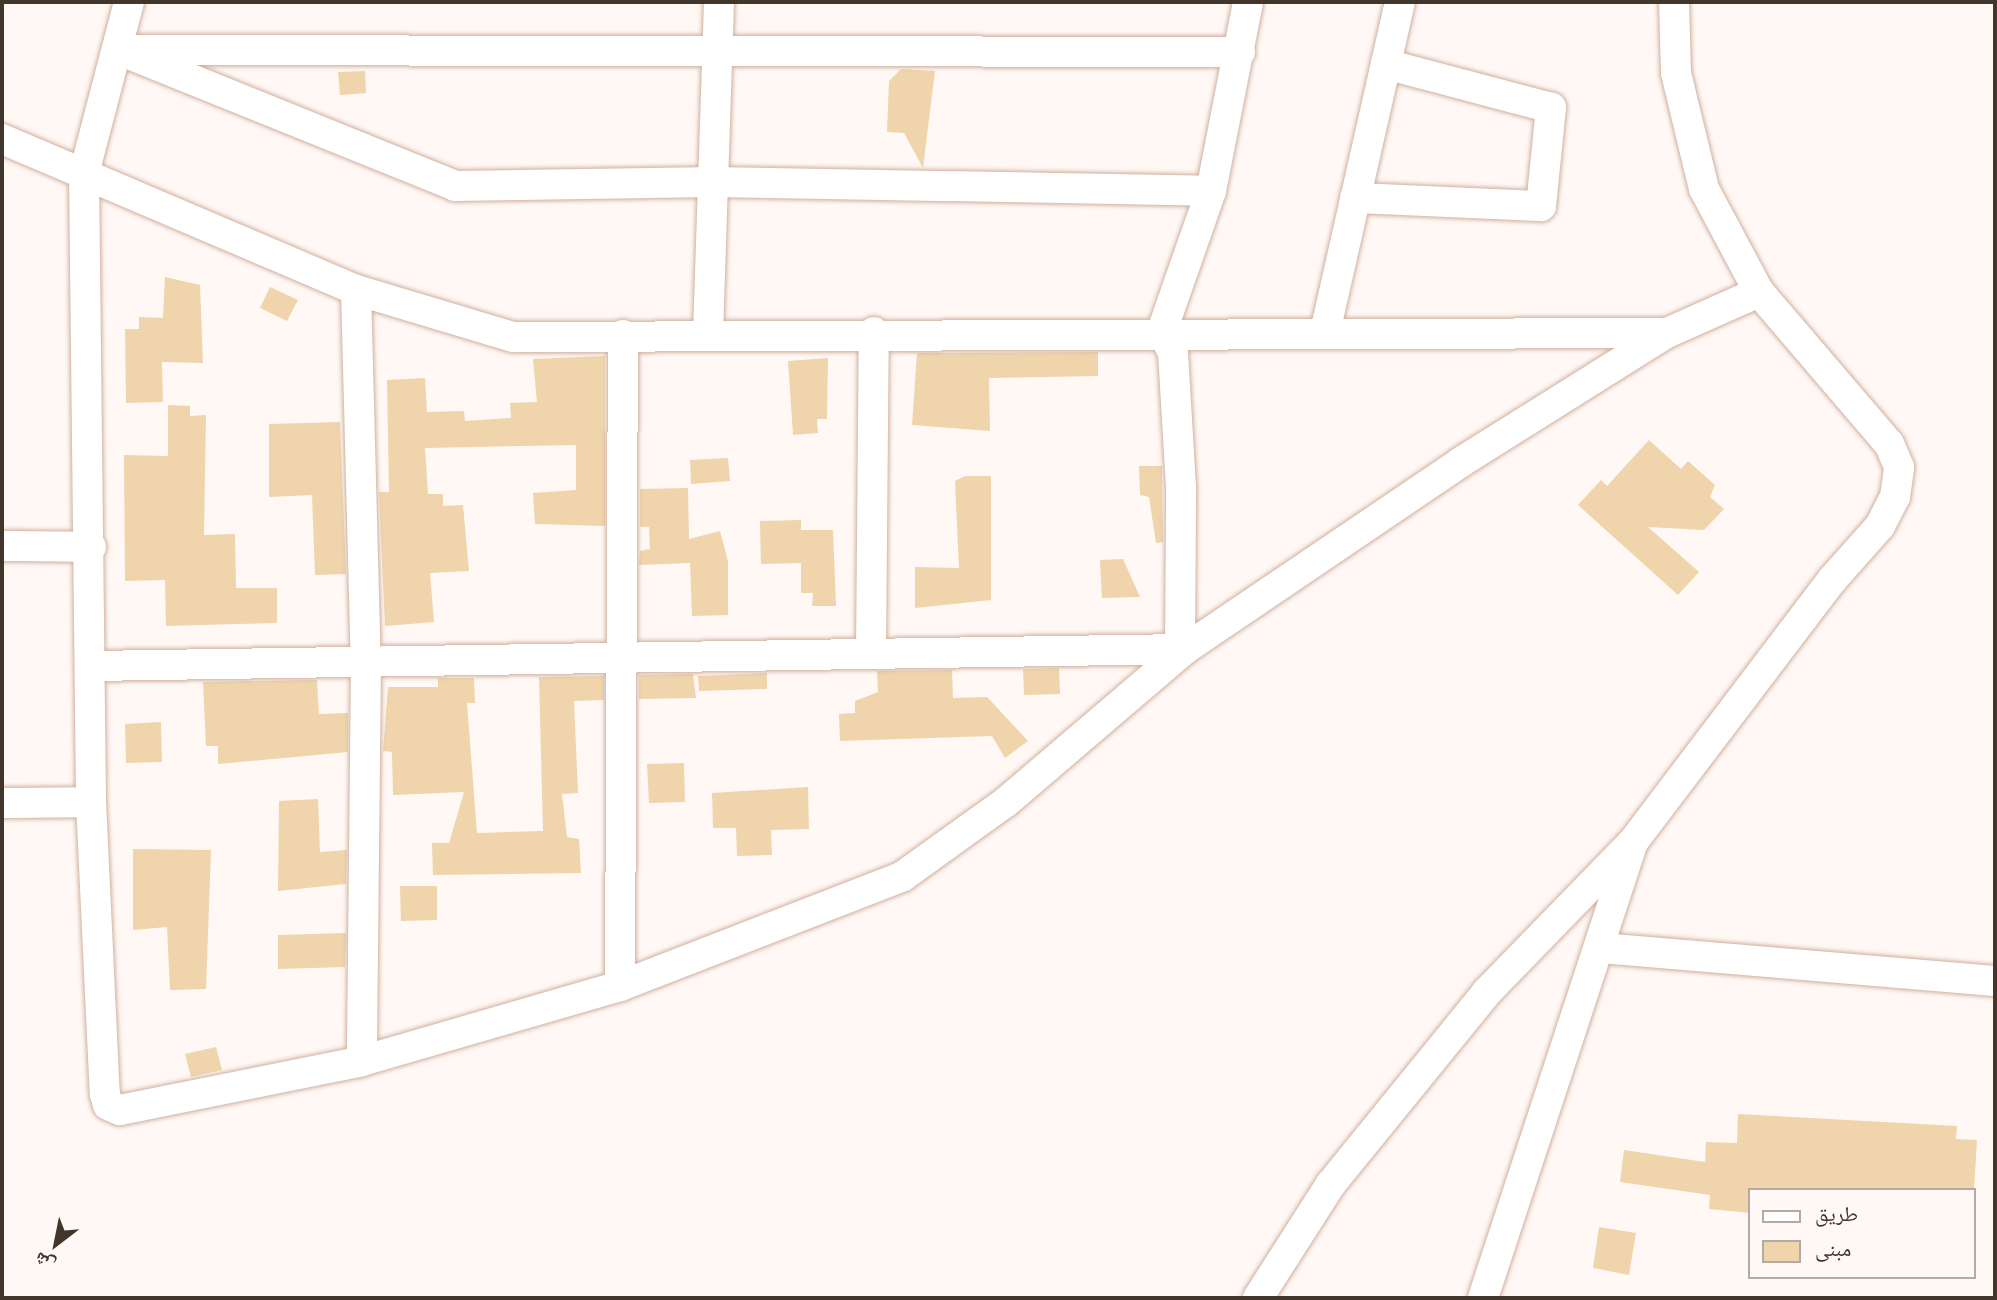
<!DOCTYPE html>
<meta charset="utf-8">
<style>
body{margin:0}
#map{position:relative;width:1997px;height:1300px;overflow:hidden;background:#fff8f4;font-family:Inter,"Noto Naskh Arabic",sans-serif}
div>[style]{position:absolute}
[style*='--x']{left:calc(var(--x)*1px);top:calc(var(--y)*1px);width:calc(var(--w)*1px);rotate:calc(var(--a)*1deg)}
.building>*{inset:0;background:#efd4ac}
.roads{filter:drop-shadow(0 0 2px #d0b09d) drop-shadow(0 0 2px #d0b09d)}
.minor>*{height:30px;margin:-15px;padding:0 15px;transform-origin:15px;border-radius:15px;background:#fff}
span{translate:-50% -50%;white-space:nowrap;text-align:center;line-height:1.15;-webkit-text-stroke:6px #fff8f4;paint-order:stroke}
.frame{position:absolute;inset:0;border:4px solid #41352c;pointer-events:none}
.legend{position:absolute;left:1748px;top:1188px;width:228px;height:91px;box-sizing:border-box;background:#fff8f4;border:2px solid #b3aaa4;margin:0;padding:9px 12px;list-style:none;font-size:21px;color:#41352c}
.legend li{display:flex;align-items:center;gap:14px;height:35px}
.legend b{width:35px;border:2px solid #b3aaa4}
.north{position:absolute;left:21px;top:1209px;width:70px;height:70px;-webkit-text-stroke:5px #fff8f4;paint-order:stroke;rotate:212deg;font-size:19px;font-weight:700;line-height:28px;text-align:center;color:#41352c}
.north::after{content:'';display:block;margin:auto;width:24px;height:32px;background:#41352c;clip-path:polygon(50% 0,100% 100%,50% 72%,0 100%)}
</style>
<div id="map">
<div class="building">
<i style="clip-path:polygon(901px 69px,935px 71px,923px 168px,904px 133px,887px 132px,889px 81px)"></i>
<i style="clip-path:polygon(365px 71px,366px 93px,340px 95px,338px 72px)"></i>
<i style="clip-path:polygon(165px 277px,200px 285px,203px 363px,162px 362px,163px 402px,126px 403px,125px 329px,139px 329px,139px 317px,163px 318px)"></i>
<i style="clip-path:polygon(270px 287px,298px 300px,287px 321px,260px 308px)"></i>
<i style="clip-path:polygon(1098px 352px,1098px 376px,989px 378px,990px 431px,912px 425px,917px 353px)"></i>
<i style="clip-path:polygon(605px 356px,605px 526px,535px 524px,533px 493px,576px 490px,576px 445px,425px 448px,428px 494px,443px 494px,443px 506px,463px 505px,469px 571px,430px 573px,434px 622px,385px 626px,379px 492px,389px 492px,387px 380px,425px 378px,427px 412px,464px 411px,465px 421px,511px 418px,510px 403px,537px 402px,533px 359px)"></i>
<i style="clip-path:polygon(828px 358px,827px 419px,817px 419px,818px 433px,793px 435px,788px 361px)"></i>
<i style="clip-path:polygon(168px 405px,190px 406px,190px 416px,206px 415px,204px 535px,235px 534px,236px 588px,277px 588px,277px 623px,166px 626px,165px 580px,125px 581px,124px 455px,168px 456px)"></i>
<i style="clip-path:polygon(340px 422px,346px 574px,315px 575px,312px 495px,269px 497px,269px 424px)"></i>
<i style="clip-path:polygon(1649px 440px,1681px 469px,1688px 461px,1715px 485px,1710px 497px,1724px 509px,1704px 530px,1648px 527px,1699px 572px,1678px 595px,1578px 505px,1601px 480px,1607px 486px)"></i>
<i style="clip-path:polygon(728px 458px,730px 481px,691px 484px,690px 460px)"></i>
<i style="clip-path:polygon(1139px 466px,1162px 466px,1163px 542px,1156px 543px,1149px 497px,1140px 495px)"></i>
<i style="clip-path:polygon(965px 476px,991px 476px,991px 600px,915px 608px,915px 567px,959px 568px,955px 481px)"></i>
<i style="clip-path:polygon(688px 488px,689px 539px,720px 531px,728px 561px,728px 615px,692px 616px,690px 563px,639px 565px,640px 551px,650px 549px,649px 527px,640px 527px,640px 489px)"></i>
<i style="clip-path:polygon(801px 520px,801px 530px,833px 530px,836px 606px,812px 606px,813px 593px,801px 593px,801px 563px,761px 564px,760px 521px)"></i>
<i style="clip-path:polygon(1123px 559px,1140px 597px,1102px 598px,1100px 560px)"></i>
<i style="clip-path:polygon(1059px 668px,1060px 694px,1024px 695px,1023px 669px)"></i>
<i style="clip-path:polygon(952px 670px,953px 698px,987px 697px,1028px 741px,1005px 758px,992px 736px,840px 741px,839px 714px,855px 713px,855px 701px,878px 692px,877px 671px)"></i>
<i style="clip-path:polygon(767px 673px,767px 689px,699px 691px,698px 676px)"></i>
<i style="clip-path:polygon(693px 674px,696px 698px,639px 699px,639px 675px)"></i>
<i style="clip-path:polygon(604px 676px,604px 700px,574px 701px,578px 793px,562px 794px,567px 837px,579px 839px,581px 873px,433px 875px,432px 843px,449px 843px,464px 792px,393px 795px,392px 752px,383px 751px,388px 687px,438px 687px,438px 678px,474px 678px,475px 703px,467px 703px,477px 833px,543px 831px,539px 677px)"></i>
<i style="clip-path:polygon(317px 680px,319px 714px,348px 713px,348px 752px,218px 764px,218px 746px,206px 746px,203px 682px)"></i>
<i style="clip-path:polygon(161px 722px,162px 762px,126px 763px,125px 724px)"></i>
<i style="clip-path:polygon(684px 763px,685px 802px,649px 803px,647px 764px)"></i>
<i style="clip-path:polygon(808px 787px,809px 829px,771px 830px,772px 855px,737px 856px,736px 828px,713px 828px,712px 793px)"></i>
<i style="clip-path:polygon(318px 799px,320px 852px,347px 850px,346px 884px,278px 891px,279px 801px)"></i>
<i style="clip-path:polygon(133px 849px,211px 850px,206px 989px,170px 990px,167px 927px,133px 930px)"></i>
<i style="clip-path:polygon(400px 886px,437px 886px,437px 920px,401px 921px)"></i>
<i style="clip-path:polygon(346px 933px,345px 967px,278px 969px,278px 935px)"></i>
<i style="clip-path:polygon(216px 1047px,222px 1070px,191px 1077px,185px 1054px)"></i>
<i style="clip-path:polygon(1738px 1114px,1957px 1126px,1956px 1139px,1977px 1140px,1974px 1190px,1750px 1190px,1750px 1213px,1709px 1209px,1710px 1195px,1620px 1182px,1624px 1150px,1705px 1162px,1706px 1142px,1737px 1143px)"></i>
<i style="clip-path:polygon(1599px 1227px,1636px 1233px,1629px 1275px,1593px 1268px)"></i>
</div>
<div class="roads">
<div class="minor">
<i style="--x:129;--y:2;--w:177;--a:104.7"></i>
<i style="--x:84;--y:173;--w:629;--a:89.36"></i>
<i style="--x:91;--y:802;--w:292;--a:87.3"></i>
<i style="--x:105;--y:1094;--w:11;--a:75"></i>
<i style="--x:108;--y:1105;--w:13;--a:23"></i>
<i style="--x:120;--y:1110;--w:247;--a:-11.4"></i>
<i style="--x:362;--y:1061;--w:269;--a:-16.2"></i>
<i style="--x:620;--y:986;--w:304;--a:-21.2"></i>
<i style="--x:903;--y:876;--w:127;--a:-35.7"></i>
<i style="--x:1006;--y:802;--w:235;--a:-40.5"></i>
<i style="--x:1185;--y:649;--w:333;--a:-34.1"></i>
<i style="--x:1461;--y:462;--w:243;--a:-32.1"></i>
<i style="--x:1667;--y:333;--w:101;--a:-24"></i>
<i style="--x:119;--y:50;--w:1121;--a:0.1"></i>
<i style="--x:134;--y:56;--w:346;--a:22"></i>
<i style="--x:455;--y:186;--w:259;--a:-0.9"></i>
<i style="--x:714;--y:182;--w:497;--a:1"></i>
<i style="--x:2;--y:139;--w:385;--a:23.1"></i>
<i style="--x:356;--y:290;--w:164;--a:16.7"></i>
<i style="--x:513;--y:337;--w:1154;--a:-0.2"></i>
<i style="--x:1355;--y:198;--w:186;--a:2.5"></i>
<i style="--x:1541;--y:206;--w:99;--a:-84.2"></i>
<i style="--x:1551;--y:108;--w:171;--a:-165.1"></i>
<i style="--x:356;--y:290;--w:374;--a:88.5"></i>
<i style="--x:366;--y:664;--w:397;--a:90.6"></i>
<i style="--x:1325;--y:332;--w:338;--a:-77.2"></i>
<i style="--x:708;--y:334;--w:332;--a:-88.1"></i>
<i style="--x:2;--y:546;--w:89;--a:0.6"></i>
<i style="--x:1180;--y:649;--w:162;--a:-89.6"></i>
<i style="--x:1181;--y:487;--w:134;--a:-93.4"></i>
<i style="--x:1173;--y:353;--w:25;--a:-117"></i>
<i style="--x:1162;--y:331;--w:148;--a:-70.7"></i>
<i style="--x:1211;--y:191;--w:193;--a:-78.9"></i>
<i style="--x:871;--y:653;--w:321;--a:-89.5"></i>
<i style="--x:91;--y:666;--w:1094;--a:-0.89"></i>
<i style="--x:2;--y:803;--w:89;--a:-0.6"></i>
<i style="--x:1601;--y:948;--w:395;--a:4.8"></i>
<i style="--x:620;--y:986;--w:651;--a:-89.74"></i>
<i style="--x:1258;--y:1298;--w:135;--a:-57.4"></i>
<i style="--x:1331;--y:1184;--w:247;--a:-50.9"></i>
<i style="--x:1487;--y:992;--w:209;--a:-45.8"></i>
<i style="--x:1633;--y:842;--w:329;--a:-52.8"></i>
<i style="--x:1832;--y:580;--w:72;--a:-48.4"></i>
<i style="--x:1880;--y:526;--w:33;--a:-63"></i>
<i style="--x:1895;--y:497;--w:30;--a:-82"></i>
<i style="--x:1899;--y:467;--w:25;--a:-113"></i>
<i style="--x:1889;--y:444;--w:200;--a:-130.5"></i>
<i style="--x:1759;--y:292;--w:117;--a:-118.1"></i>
<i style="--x:1704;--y:189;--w:119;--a:-103.6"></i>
<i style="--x:1676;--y:73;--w:71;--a:-91.6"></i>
<i style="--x:1483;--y:1298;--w:476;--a:-71.8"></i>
</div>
</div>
<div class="frame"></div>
<ul class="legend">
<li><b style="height:9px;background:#fff"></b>طريق</li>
<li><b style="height:19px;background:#efd4ac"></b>مبنى</li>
</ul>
<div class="north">ش</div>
</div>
